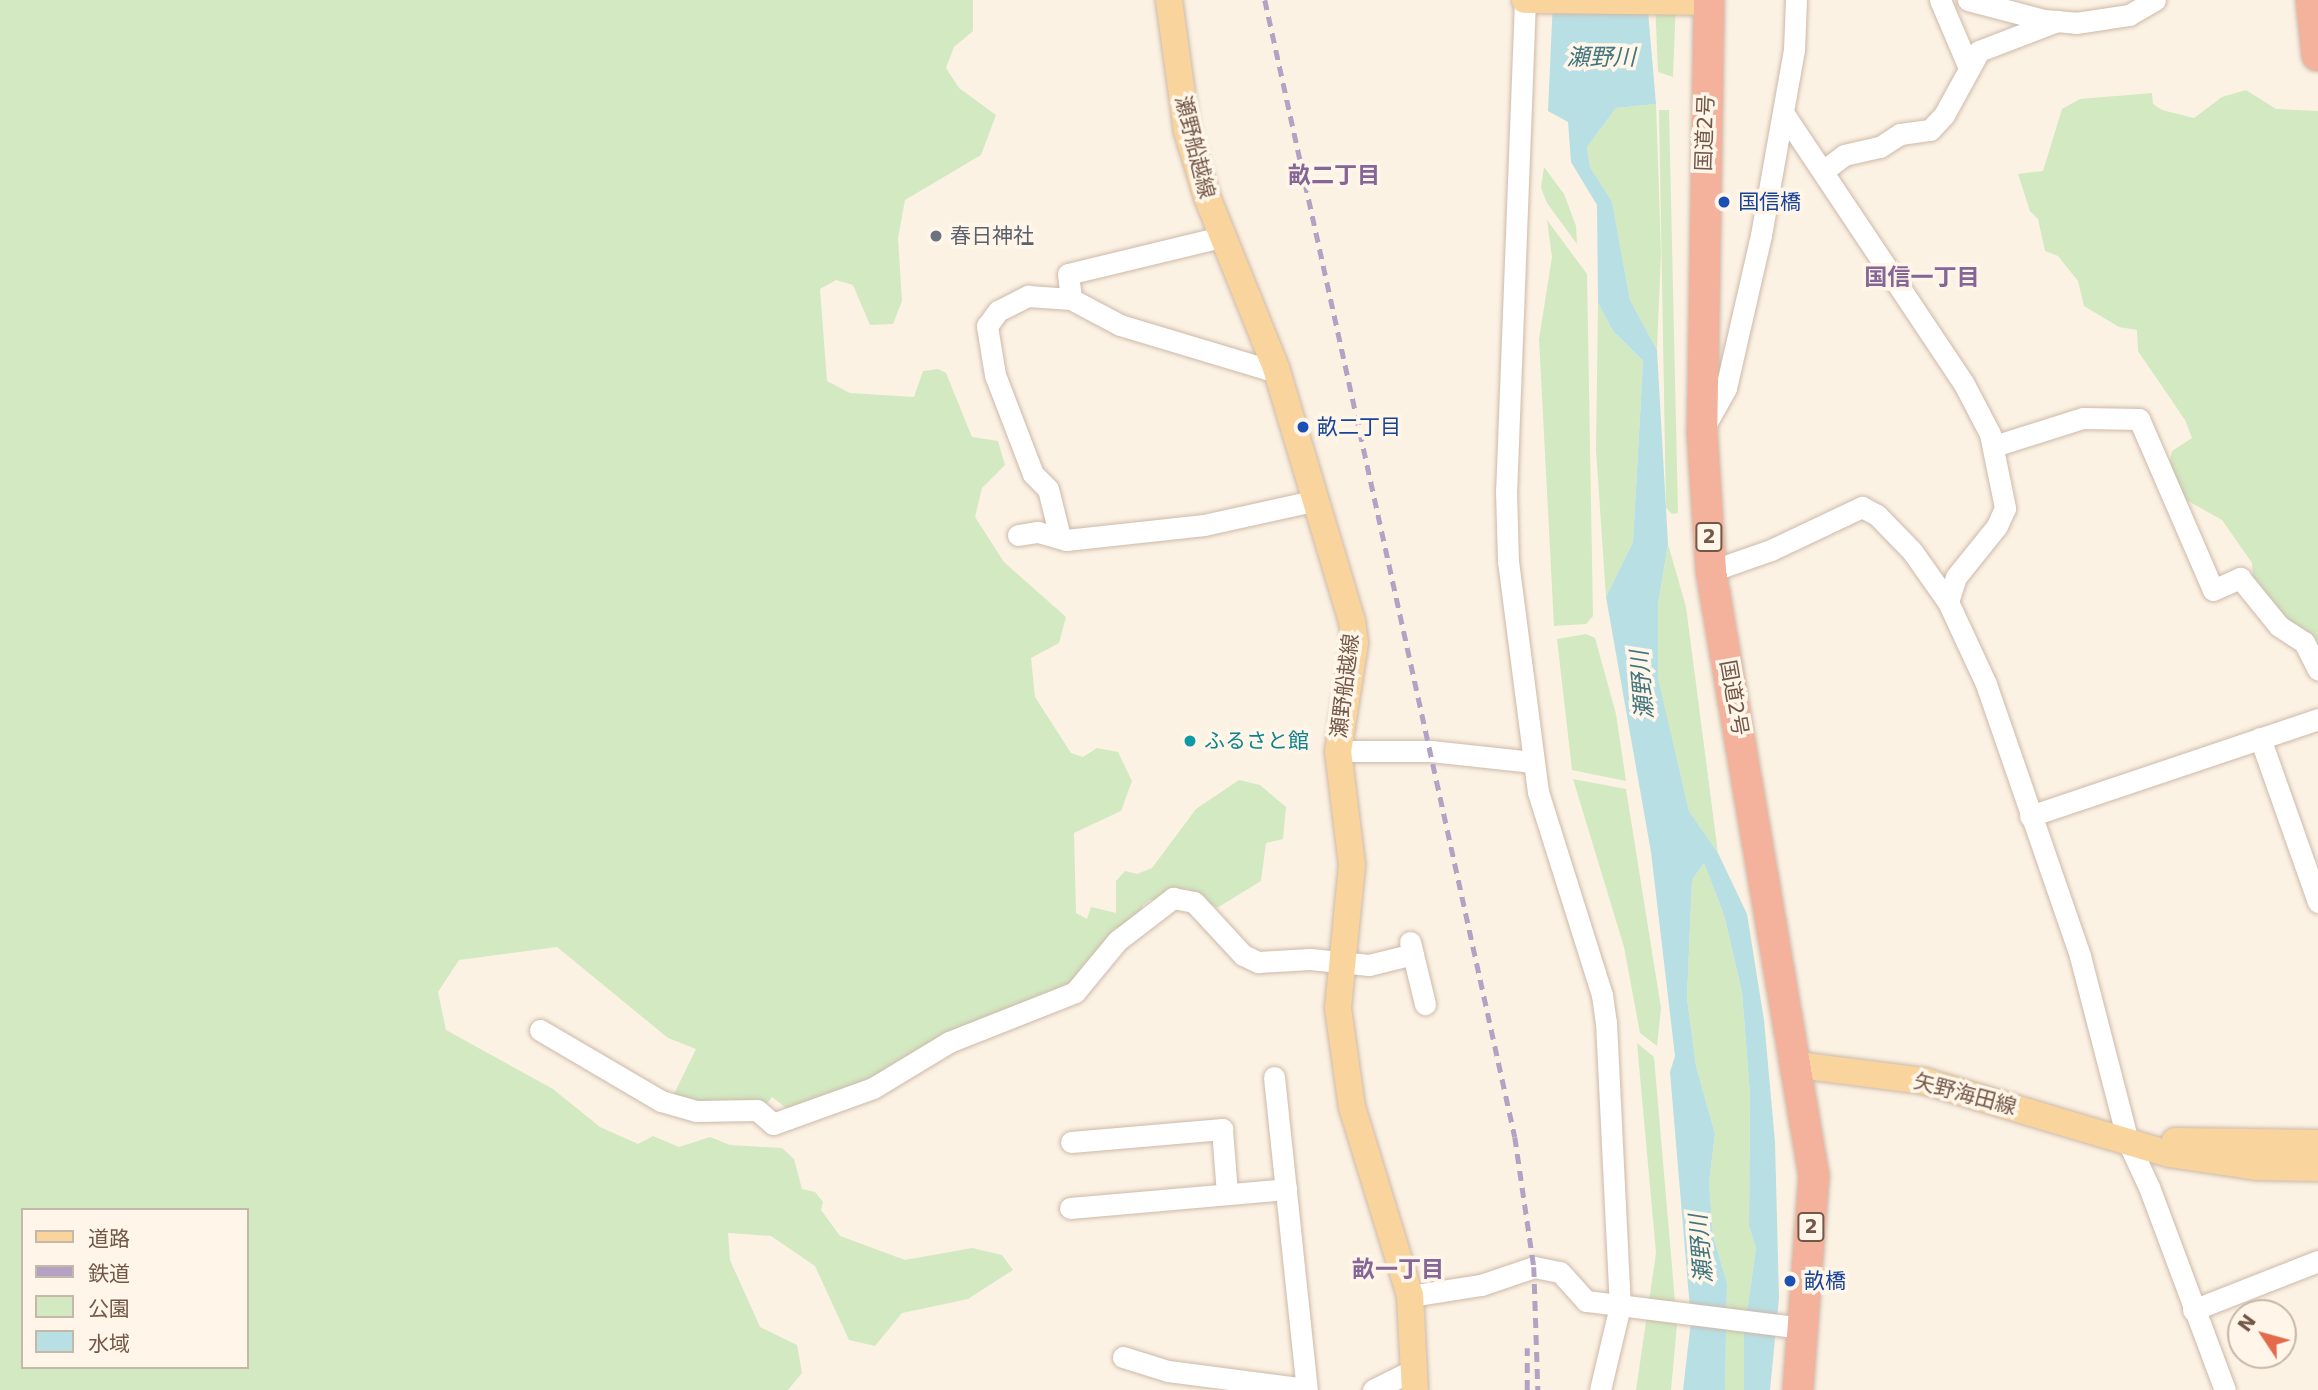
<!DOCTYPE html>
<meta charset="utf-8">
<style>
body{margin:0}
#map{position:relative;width:2318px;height:1390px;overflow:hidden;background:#fcf2e3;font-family:"DejaVu Sans","Noto Sans JP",sans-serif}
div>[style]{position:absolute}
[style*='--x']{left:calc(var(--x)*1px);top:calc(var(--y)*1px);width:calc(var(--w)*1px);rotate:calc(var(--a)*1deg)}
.green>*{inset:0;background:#d3e9c2}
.water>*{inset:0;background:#b8dfe4}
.roads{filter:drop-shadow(0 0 2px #cdb9aa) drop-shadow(0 0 2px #cdb9aa)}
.minor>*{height:21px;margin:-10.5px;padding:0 10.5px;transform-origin:10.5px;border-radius:10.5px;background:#fff}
.major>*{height:26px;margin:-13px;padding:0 13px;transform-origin:13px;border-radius:13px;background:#f9d59d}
.highway>*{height:30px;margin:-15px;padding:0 15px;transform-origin:15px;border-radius:15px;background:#f4b19b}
.rail>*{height:4.5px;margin-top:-2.25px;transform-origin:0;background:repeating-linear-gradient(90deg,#b4a2c4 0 10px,transparent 0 17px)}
.dots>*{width:19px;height:19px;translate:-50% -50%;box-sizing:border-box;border:4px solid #fff6e9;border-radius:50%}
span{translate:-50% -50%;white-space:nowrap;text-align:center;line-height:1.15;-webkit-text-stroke:7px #fff6e9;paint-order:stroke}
.shield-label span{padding:2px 5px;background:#fff6e9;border:2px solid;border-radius:5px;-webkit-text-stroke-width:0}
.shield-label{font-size:19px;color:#73584a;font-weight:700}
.street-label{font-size:21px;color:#73584a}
.transit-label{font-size:21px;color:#164399}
.left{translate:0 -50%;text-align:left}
.worship-label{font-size:21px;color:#5b616d}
.culture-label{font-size:21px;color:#0d838f}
.water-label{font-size:23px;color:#41767f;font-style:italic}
.neighbourhood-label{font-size:23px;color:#856696;font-weight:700}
.legend{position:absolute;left:21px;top:1208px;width:228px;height:161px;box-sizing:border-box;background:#fff6e9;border:2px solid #c7b7a9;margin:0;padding:9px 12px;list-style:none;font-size:21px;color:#73584a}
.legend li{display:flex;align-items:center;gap:14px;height:35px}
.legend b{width:35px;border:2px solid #c7b7a9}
.north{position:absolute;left:2227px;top:1299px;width:70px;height:70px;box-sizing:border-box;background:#fff6e9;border:2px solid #c7b7a9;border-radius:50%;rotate:306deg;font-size:19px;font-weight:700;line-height:28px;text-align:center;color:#73584a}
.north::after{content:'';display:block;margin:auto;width:24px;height:32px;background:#e36a4b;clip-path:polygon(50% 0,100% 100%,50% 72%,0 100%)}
</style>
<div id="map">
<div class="green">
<i style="clip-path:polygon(evenodd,0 0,973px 0,973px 31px,954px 47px,946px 68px,959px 88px,996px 115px,981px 155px,905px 200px,898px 238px,902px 301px,893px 324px,870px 325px,853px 285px,836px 280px,820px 289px,827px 381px,850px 393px,914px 397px,923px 371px,938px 369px,946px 373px,972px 437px,998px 441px,1005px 465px,982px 488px,975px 517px,1004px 562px,1066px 617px,1059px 643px,1031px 658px,1035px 697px,1071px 753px,1083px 757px,1097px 748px,1118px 752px,1132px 781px,1121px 811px,1074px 833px,1076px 913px,1087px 919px,1091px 907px,1116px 913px,1116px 881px,1125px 871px,1137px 874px,1152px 868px,1196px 809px,1239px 780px,1260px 785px,1286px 807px,1283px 839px,1266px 843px,1261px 881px,1217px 908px,1187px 889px,1160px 902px,1150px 900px,1143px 905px,1140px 920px,1128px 928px,1115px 928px,1081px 977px,866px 1087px,790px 1111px,772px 1097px,764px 1107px,672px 1098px,696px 1049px,668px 1038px,557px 947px,459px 960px,438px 992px,446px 1030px,553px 1089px,600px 1127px,638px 1144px,653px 1136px,679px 1147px,710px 1137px,730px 1145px,782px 1148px,794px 1159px,802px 1189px,815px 1192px,823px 1202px,821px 1210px,840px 1236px,905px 1260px,972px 1248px,1002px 1255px,1013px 1270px,968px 1299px,902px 1313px,875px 1346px,849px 1340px,815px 1266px,771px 1236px,728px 1233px,730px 1260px,760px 1327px,797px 1345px,802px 1373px,788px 1390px,0 1390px,0 0,23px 1210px,247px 1210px,247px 1367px,23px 1367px,23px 1210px)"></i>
<i style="clip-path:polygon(1655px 0,1676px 0,1673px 77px,1658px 72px)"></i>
<i style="clip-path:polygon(2246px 90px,2276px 109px,2318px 111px,2318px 661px,2253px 583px,2252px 563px,2222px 520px,2181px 497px,2169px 466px,2172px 451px,2192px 438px,2185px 420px,2138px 351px,2137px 330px,2119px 327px,2084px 306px,2078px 281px,2058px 256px,2045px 251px,2038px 219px,2030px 211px,2018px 174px,2043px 171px,2062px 109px,2080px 99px,2152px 93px,2153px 104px,2162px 110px,2194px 118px,2222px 97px)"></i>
<i style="clip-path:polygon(1656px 104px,1661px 253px,1657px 350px,1630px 300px,1612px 203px,1590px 167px,1587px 147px,1616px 108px)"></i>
<i style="clip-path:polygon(1659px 110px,1669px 110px,1678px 513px,1672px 514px,1666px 508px)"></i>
<i style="clip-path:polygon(1544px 167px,1564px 194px,1576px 226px,1577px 244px,1547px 203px,1541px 188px)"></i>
<i style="clip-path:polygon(1547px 220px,1587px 274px,1593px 616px,1586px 624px,1554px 626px,1539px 339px,1552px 257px)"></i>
<i style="clip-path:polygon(1598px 303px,1613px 331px,1643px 361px,1633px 542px,1606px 597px,1596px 450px)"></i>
<i style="clip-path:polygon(1668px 544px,1686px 607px,1718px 853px,1689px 811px,1657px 679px,1658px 605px)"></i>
<i style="clip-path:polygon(1586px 634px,1595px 638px,1616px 714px,1626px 781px,1572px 770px,1557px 639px)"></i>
<i style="clip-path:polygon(1573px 779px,1626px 789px,1661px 1008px,1657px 1046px,1640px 1033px,1624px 947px)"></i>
<i style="clip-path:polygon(1704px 863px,1724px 915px,1742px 992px,1750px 1094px,1749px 1226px,1756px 1248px,1744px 1334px,1744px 1390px,1725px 1390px,1727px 1285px,1713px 1235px,1709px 1183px,1715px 1134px,1696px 1066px,1687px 998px,1692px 880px)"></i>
<i style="clip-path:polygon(1637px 1043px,1654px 1057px,1677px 1325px,1671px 1390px,1636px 1390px,1656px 1253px)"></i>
</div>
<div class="water">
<i style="clip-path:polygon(1553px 0,1647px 0,1656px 104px,1616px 108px,1587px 147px,1590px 167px,1612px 202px,1630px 300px,1657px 350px,1668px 544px,1658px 605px,1658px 679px,1689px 811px,1718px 853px,1747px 914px,1764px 1020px,1775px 1142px,1779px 1298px,1770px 1390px,1744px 1390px,1744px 1334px,1756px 1248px,1749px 1226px,1750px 1094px,1742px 992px,1724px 915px,1704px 863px,1692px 880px,1687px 998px,1696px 1066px,1715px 1134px,1709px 1183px,1713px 1235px,1727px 1284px,1725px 1390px,1683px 1390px,1691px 1321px,1670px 1072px,1675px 1056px,1651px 852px,1606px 597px,1633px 542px,1643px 361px,1613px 331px,1598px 303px,1597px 205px,1571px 162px,1568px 122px,1548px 111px)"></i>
</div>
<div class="roads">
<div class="minor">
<i style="--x:1525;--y:0;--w:490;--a:92.2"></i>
<i style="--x:1506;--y:490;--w:71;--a:88.4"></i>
<i style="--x:1508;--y:561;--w:233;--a:82.6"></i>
<i style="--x:1538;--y:792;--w:213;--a:72.5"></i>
<i style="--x:1602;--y:995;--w:27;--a:82"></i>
<i style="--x:1606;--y:1022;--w:284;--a:87.2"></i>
<i style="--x:1620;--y:1306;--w:86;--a:103.4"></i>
<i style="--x:1940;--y:0;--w:74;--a:66.9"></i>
<i style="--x:1968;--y:0;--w:79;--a:14.7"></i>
<i style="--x:2044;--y:20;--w:32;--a:5"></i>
<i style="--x:2076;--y:23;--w:54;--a:-8.6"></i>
<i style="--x:2129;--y:15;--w:30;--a:-30"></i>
<i style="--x:1784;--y:114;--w:324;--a:56.3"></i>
<i style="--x:1964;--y:384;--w:56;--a:62.5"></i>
<i style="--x:1990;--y:434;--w:76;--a:78.5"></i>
<i style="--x:2005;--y:508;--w:20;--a:114"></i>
<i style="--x:1997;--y:526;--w:65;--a:128.8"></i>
<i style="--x:1956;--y:577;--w:26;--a:108"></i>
<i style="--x:1948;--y:602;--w:90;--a:65.1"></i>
<i style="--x:1986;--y:684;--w:288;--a:70.9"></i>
<i style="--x:2080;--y:956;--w:192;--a:75.5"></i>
<i style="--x:2128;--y:1142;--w:50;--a:65"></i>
<i style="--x:2149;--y:1187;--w:217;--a:69.5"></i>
<i style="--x:1823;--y:171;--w:26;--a:-37"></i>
<i style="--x:1844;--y:155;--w:37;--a:-13"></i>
<i style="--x:1880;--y:147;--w:24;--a:-33"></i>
<i style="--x:1900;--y:134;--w:30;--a:-8"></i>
<i style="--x:1930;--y:130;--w:21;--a:-47"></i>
<i style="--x:1944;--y:115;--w:73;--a:-61.3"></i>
<i style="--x:1979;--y:51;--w:84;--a:-21"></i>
<i style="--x:1221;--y:237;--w:157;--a:166.4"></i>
<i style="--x:1068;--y:274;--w:25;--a:83"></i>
<i style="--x:1071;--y:299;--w:55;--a:28"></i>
<i style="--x:1120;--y:325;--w:153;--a:16.7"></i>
<i style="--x:1267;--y:369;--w:9;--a:-6"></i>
<i style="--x:1703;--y:429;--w:47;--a:-60.7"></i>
<i style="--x:1726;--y:388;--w:157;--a:-77.1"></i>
<i style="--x:1761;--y:235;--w:188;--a:-79.9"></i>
<i style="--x:1794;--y:50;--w:50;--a:-87.7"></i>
<i style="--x:1994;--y:446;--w:93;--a:-17.5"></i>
<i style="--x:2083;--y:418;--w:56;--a:1"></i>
<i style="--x:2139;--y:419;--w:186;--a:66.6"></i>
<i style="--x:2213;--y:590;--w:30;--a:-24"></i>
<i style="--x:2240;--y:578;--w:62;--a:50.9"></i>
<i style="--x:2279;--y:626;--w:30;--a:33"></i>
<i style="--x:2304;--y:642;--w:31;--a:63"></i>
<i style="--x:1018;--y:535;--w:20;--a:-9"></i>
<i style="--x:1038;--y:532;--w:29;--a:16"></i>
<i style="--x:1066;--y:540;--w:139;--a:-6.2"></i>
<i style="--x:1204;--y:525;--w:116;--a:-12.5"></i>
<i style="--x:1060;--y:537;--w:49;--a:-104"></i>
<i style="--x:1048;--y:489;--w:21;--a:-135"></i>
<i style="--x:1033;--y:474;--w:106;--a:-111"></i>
<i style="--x:995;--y:375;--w:50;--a:-99.3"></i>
<i style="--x:987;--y:326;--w:19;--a:-54"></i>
<i style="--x:998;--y:311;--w:34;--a:-27"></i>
<i style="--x:1028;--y:296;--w:43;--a:4"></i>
<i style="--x:1711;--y:571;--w:64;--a:-19.3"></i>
<i style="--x:1771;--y:550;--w:101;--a:-25.3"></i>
<i style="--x:1862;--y:507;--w:17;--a:28"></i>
<i style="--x:1877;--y:515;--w:50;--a:45.8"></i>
<i style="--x:1912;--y:551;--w:62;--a:54.8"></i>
<i style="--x:2260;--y:738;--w:174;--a:70.5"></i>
<i style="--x:1338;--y:751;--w:93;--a:0"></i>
<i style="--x:1431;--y:751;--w:102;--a:6.2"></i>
<i style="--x:2030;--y:816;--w:304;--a:-18.6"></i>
<i style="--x:1410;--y:942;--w:64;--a:76.4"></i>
<i style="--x:540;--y:1030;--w:140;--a:30.4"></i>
<i style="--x:661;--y:1101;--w:36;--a:16"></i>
<i style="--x:696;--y:1111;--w:61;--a:-0.9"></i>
<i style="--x:757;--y:1110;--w:21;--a:41"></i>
<i style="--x:773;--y:1124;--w:106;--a:-19.8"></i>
<i style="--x:873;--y:1088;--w:89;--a:-31.2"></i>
<i style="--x:949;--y:1042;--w:136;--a:-21.6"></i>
<i style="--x:1075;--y:992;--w:66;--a:-50.5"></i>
<i style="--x:1117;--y:941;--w:71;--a:-37.5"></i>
<i style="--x:1173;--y:898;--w:21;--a:11"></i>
<i style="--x:1194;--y:902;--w:72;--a:47.2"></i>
<i style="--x:1243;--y:955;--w:17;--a:25"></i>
<i style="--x:1258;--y:962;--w:52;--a:-3.3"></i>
<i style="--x:1310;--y:959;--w:59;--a:5.8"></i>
<i style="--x:1369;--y:965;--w:45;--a:-14"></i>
<i style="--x:1274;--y:1077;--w:315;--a:84"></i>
<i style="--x:1071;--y:1142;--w:152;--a:-4.9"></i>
<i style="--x:1222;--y:1129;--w:65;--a:85.6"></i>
<i style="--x:1070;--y:1208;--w:217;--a:-5"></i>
<i style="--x:1410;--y:1296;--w:72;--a:-8.8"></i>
<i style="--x:1481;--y:1285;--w:56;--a:-18.8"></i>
<i style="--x:1534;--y:1267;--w:26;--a:11"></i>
<i style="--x:1560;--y:1272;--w:39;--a:48"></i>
<i style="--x:1586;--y:1301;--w:220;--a:7.1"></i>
<i style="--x:2193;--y:1310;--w:134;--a:-21.4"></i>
<i style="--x:1123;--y:1357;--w:47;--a:17.3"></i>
<i style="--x:1168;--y:1371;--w:139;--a:7.4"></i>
<i style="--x:1373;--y:1390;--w:45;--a:-26.6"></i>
</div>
<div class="major">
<i style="--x:1169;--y:0;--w:132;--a:82.2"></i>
<i style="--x:1187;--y:131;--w:69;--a:73.1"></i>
<i style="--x:1207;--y:197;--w:184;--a:68"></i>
<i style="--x:1276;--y:368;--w:264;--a:73.3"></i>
<i style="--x:1352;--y:621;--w:22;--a:82"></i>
<i style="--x:1355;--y:643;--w:109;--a:98.9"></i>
<i style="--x:1338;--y:751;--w:115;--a:83"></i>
<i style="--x:1352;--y:865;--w:144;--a:95.6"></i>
<i style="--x:1338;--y:1008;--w:100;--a:82"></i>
<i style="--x:1352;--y:1107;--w:198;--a:72.9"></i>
<i style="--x:1410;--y:1296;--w:94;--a:87"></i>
<i style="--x:1525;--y:0;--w:184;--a:0.6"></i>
<i style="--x:1798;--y:1065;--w:127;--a:7.2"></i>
<i style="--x:1924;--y:1081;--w:256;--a:16.6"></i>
<i style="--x:2169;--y:1154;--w:89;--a:8.4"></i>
<i style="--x:2257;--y:1167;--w:61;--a:0.9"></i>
<i style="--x:2175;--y:1141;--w:143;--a:0.8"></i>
</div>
<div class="highway">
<i style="--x:1709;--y:0;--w:431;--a:90.9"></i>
<i style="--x:1702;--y:431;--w:140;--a:86.3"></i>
<i style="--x:1711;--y:571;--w:614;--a:80.34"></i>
<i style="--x:1814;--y:1176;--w:215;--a:94.3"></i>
<i style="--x:2311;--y:0;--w:56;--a:83.9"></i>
</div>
</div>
<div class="rail">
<i style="--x:1265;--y:0;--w:1164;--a:77.6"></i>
<i style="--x:1515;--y:1137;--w:131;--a:81.7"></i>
<i style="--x:1534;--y:1267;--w:123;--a:88.1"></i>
<i style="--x:1527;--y:1390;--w:42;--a:-90"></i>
</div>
<div class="dots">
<i style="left:1724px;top:202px;background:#1a4fb4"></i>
<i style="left:936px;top:236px;background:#6b7280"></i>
<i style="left:1303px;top:427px;background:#1a4fb4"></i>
<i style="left:1190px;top:741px;background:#0f9aa8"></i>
<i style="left:1790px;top:1281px;background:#1a4fb4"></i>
</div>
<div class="shield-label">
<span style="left:1709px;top:537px">2</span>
<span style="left:1811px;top:1227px">2</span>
</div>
<div class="street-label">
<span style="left:1705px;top:133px;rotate:-88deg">国道2号</span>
<span style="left:1195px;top:147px;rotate:76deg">瀬野船越線</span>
<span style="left:1345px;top:686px;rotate:-83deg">瀬野船越線</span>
<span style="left:1734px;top:698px;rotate:80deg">国道2号</span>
<span style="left:1965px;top:1094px;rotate:15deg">矢野海田線</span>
</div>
<div class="transit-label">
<span class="left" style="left:1738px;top:202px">国信橋</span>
<span class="left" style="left:1317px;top:427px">畝二丁目</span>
<span class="left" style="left:1804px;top:1281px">畝橋</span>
</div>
<div class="worship-label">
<span class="left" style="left:950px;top:236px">春日神社</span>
</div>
<div class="culture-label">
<span class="left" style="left:1204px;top:741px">ふるさと館</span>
</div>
<div class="water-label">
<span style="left:1601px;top:57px">瀬野川</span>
<span style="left:1642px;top:685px;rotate:-95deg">瀬野川</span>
<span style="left:1701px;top:1249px;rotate:-95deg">瀬野川</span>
</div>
<div class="neighbourhood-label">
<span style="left:1334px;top:175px">畝二丁目</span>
<span style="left:1922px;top:277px">国信一丁目</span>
<span style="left:1398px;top:1269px">畝一丁目</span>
</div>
<ul class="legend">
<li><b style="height:9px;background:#f9d59d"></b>道路</li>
<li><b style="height:9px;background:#b4a2c4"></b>鉄道</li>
<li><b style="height:19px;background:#d3e9c2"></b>公園</li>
<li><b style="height:19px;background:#b8dfe4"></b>水域</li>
</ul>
<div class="north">N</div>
</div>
